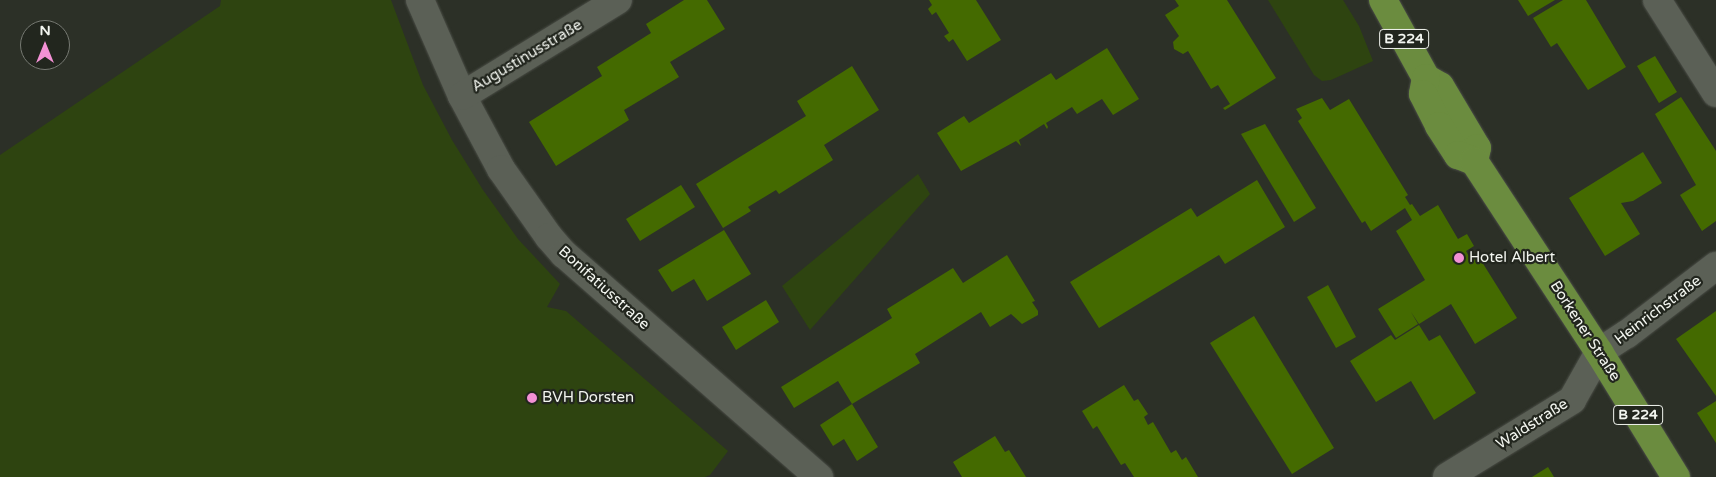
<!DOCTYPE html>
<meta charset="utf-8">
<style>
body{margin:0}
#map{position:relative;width:1716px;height:477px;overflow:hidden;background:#2c3027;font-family:"Varela Round",sans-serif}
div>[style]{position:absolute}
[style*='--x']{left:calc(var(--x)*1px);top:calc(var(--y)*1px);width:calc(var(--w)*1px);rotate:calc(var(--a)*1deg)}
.green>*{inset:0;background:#2e4410}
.building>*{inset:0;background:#446a00}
.roads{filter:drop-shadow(0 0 1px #4a4d46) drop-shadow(0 0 1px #4a4d46)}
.street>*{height:28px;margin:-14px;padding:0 14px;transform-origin:14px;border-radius:14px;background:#5b6056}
.primary>*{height:28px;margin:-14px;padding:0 14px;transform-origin:14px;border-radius:14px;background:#6b8c3f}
.dots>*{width:14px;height:14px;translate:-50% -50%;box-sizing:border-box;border:2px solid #22261e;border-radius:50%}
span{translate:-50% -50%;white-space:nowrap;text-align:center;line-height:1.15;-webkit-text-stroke:4.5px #22261e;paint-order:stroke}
.shield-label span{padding:1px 4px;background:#22261e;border:1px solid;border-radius:4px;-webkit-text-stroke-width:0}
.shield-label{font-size:14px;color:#f3f6f0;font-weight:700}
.street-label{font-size:15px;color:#f3f6f0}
.poi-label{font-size:15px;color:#f3f6f0}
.left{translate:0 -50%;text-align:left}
.north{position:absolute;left:20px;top:20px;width:50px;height:50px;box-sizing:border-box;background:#22261e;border:1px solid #767972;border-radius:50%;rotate:0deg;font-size:14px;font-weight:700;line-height:20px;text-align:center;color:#f3f6f0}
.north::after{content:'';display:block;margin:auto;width:18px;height:22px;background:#f391d5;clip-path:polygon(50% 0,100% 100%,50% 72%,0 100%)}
</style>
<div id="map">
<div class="green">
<i style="clip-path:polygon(221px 0,391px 0,423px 85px,452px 140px,483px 190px,518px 239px,560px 284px,547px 307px,566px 311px,728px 451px,710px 475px,705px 477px,0 477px,0 155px,220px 6px)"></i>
<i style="clip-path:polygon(1268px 0,1343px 0,1359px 26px,1373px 61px,1331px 80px,1322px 81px,1314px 75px)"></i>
<i style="clip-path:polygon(918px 174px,930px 194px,810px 330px,782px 286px)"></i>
</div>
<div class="building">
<i style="clip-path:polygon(684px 0,707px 0,725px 29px,670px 62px,679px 77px,624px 110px,629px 120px,556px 166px,529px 122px,602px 76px,597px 67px,651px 33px,646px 24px)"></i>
<i style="clip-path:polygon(929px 0,976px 0,1001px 40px,967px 61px,953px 39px,949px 42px,944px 36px,949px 33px,936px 12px,932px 15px,928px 9px,932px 5px)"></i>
<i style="clip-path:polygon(1175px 0,1227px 0,1276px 78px,1225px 110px,1223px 108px,1230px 104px,1218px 85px,1211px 89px,1188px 51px,1183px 54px,1174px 49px,1173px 42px,1179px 36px,1165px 15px,1179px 6px)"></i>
<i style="clip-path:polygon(1518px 0,1555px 0,1528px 16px)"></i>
<i style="clip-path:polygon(1563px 0,1586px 0,1626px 67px,1588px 90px,1557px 43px,1551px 47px,1533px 18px)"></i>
<i style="clip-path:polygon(1107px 48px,1139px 99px,1113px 115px,1102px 99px,1077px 114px,1072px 107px,1046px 123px,1048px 127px,1047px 129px,1044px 124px,1019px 140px,1021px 146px,1016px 141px,961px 171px,937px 133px,964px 116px,969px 123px,1051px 73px,1056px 80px)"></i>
<i style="clip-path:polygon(1655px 56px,1677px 92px,1659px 103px,1637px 66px)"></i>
<i style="clip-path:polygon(852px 66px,879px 110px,824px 145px,833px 160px,779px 194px,776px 190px,748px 207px,751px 211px,723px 228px,696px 184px,806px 116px,797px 101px)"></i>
<i style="clip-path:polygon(1681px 97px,1716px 151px,1716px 221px,1702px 231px,1680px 195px,1696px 185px,1655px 114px)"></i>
<i style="clip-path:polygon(1322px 98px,1330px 110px,1349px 99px,1408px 195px,1405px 197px,1410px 205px,1412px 204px,1420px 216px,1438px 205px,1458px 239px,1467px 234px,1474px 246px,1466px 251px,1470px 258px,1477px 254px,1517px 318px,1475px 344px,1451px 304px,1419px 324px,1411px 312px,1418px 324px,1396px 338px,1378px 309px,1425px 280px,1396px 231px,1412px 220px,1405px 208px,1371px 231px,1365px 221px,1362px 223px,1298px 121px,1302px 118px,1296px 109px)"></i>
<i style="clip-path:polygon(1265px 124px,1316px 208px,1294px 222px,1241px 134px)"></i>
<i style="clip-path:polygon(1643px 152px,1662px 183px,1633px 201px,1621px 203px,1640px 234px,1605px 256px,1569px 198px)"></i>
<i style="clip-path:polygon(1257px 180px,1285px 227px,1225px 264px,1219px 255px,1099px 328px,1070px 282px,1191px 208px,1197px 217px)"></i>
<i style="clip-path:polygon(681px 185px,695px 207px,640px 241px,626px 219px)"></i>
<i style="clip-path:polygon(724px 230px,751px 274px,707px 301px,694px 279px,672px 292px,658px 270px)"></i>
<i style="clip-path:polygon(1007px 255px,1035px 301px,1032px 302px,1038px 311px,1038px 315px,1022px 324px,1011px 314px,990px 327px,981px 312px,915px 354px,920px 363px,852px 404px,878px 447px,857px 461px,844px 439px,833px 446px,820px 425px,852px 404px,838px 381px,794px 408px,781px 387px,892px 318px,887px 309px,953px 268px,963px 283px)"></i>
<i style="clip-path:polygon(1328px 285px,1356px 337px,1336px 348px,1307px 297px)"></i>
<i style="clip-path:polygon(766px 300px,779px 322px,736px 350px,722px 327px)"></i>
<i style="clip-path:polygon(1716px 311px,1716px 396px,1676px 339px)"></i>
<i style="clip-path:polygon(1254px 316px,1334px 448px,1292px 474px,1210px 343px)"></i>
<i style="clip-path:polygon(1419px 325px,1429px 341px,1440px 335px,1476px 393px,1434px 420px,1411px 381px,1376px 402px,1350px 361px,1391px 335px,1395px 340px)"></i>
<i style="clip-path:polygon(1124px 385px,1134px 401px,1138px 399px,1148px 414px,1144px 417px,1148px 425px,1153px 422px,1171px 453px,1176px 450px,1182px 460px,1186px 457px,1198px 477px,1134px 477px,1125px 463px,1121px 465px,1097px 426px,1093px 429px,1082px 411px)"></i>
<i style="clip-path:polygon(1716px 401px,1716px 443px,1697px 413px)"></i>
<i style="clip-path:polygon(995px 436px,1005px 452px,1009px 450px,1026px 477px,962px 477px,953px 462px)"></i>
<i style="clip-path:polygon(1548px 467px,1554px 477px,1532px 477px)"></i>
</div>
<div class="roads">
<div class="street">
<i style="--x:420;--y:0;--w:105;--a:66.4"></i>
<i style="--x:462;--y:96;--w:83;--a:61.9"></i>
<i style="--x:501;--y:169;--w:83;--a:54.8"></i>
<i style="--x:549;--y:237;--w:23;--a:49"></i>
<i style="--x:564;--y:254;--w:339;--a:41.2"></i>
<i style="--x:1657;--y:0;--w:110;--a:57.6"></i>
<i style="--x:462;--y:96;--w:183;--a:-31.6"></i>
<i style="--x:1447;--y:477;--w:147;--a:-31.6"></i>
<i style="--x:1572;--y:400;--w:55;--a:-60.6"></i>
<i style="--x:1599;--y:352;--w:33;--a:-33"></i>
<i style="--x:1627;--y:334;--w:112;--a:-37.4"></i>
</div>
<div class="primary">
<i style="--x:1383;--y:0;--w:89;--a:61.1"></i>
<i style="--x:1426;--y:78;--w:16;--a:30"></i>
<i style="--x:1440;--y:86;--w:72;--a:59.2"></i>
<i style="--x:1477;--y:148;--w:13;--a:103"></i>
<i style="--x:1426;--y:78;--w:16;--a:101"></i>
<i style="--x:1423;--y:94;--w:36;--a:63"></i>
<i style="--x:1439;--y:126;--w:35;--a:57"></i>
<i style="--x:1458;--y:155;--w:17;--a:21"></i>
<i style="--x:1474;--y:161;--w:228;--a:56.8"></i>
<i style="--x:1599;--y:352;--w:147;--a:58.4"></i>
</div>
</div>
<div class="dots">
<i style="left:1459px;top:258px;background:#f391d5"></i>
<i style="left:532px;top:398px;background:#f391d5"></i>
</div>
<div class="shield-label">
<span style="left:1404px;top:39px">B 224</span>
<span style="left:1638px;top:415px">B 224</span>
</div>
<div class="street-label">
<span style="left:527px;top:56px;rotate:-31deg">Augustinusstraße</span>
<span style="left:604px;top:288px;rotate:42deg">Bonifatiusstraße</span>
<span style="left:1658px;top:310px;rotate:-37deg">Heinrichstraße</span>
<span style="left:1585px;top:331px;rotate:57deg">Borkener Straße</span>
<span style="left:1532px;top:424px;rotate:-32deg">Waldstraße</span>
</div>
<div class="poi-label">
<span class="left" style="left:1469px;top:258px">Hotel Albert</span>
<span class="left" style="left:542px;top:398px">BVH Dorsten</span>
</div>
<div class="north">N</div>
</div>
